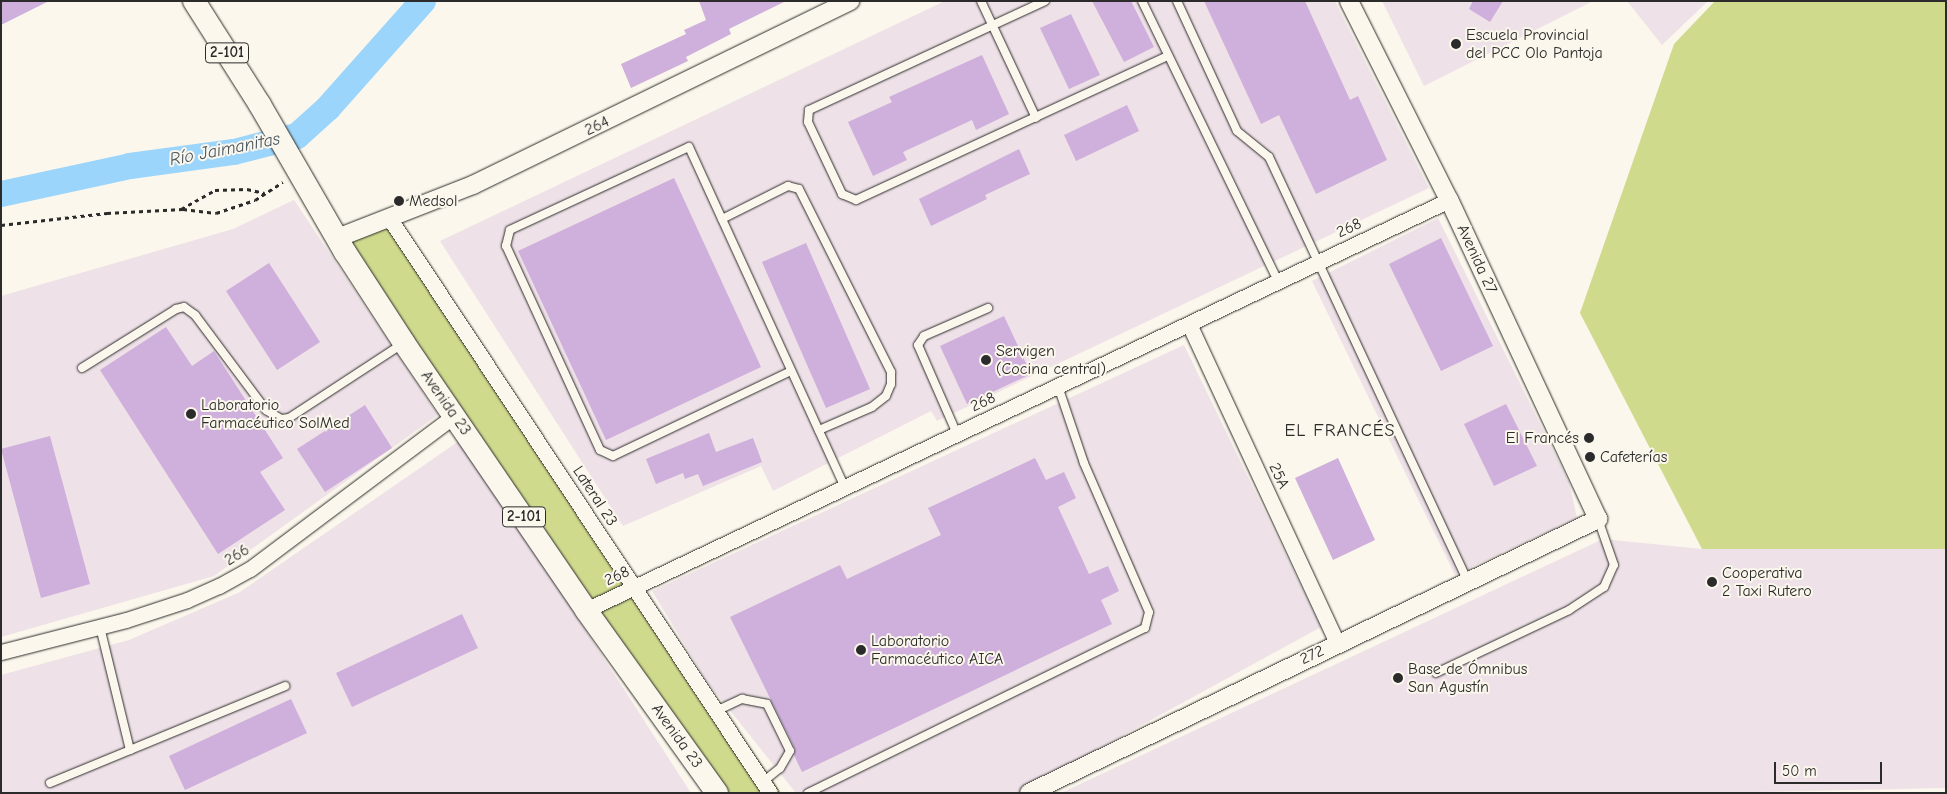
<!DOCTYPE html>
<meta charset="utf-8">
<style>
body{margin:0}
#map{position:relative;width:1947px;height:794px;overflow:hidden;background:#fbf7ec;font-family:"Comic Neue",sans-serif}
div>[style]{position:absolute}
[style*='--x']{left:calc(var(--x)*1px);top:calc(var(--y)*1px);width:calc(var(--w)*1px);rotate:calc(var(--a)*1deg)}
.built>*{inset:0;background:#eee1e7}
.green>*{inset:0;background:#cfda8d}
.river>*{height:26px;margin:-13px;padding:0 13px;transform-origin:13px;border-radius:13px;background:#9cd5fc}
.building>*{inset:0;background:#cfafdb}
.path>*{height:2.5px;margin-top:-1.25px;transform-origin:0;background:repeating-linear-gradient(90deg,#2b2b2b 0 4px,transparent 0 8px)}
.roads{filter:drop-shadow(0 0 1px #2b2b2b) drop-shadow(0 0 1px #2b2b2b)}
.service>*{height:8px;margin:-4px;padding:0 4px;transform-origin:4px;border-radius:4px;background:#fbf7ec}
.minor>*{height:15px;margin:-7.5px;padding:0 7.5px;transform-origin:7.5px;border-radius:7.5px;background:#fbf7ec}
.tertiary>*{height:18px;margin:-9px;padding:0 9px;transform-origin:9px;border-radius:9px;background:#fbf7ec}
.primary>*{height:22px;margin:-11px;padding:0 11px;transform-origin:11px;border-radius:11px;background:#fbf7ec}
.dots>*{width:14px;height:14px;translate:-50% -50%;box-sizing:border-box;border:2px solid #fbf7ec;border-radius:50%}
span{translate:-50% -50%;white-space:nowrap;text-align:center;line-height:1.15;-webkit-text-stroke:4px #fbf7ec;paint-order:stroke}
.shield-label span{padding:1px 4px;background:#fbf7ec;border:1px solid;border-radius:4px;-webkit-text-stroke-width:0}
.shield-label{font-size:15px;color:#2b2b2b;font-weight:700}
.poi-label{font-size:16px;color:#2b2b2b}
.left{translate:0 -50%;text-align:left}
.right{translate:-100% -50%;text-align:right}
.street-label{font-size:16px;color:#2b2b2b}
.water-label{font-size:18px;color:#47565f;font-style:italic}
.neighbourhood-label{font-size:18px;color:#2b2b2b;letter-spacing:1px}
.frame{position:absolute;inset:0;border:2px solid #2b2b2b;pointer-events:none}
.scale{position:absolute;left:1774px;top:762px;width:108px;height:22px;box-sizing:border-box;border:2px solid #2b2b2b;border-top:0;padding-left:6px;font-size:15px;line-height:18px;white-space:nowrap;color:#2b2b2b;-webkit-text-stroke:4px #fbf7ec;paint-order:stroke}
</style>
<div id="map">
<div class="built">
<i style="clip-path:polygon(945px 1px,1335px 1px,1429px 188px,937px 421px,931px 411px,773px 491px,761px 466px,623px 526px,440px 241px)"></i>
<i style="clip-path:polygon(1382px 1px,1593px 1px,1424px 86px)"></i>
<i style="clip-path:polygon(1627px 1px,1708px 1px,1662px 45px)"></i>
<i style="clip-path:polygon(294px 200px,438px 415px,214px 576px,1px 637px,1px 296px,233px 229px)"></i>
<i style="clip-path:polygon(1438px 218px,1569px 482px,1577px 518px,1455px 575px,1312px 281px)"></i>
<i style="clip-path:polygon(1184px 345px,1321px 627px,1018px 793px,796px 793px,707px 682px,652px 591px)"></i>
<i style="clip-path:polygon(459px 441px,466px 445px,691px 793px,1px 793px,1px 675px,129px 640px,240px 592px)"></i>
<i style="clip-path:polygon(1603px 539px,1702px 549px,1946px 549px,1946px 788px,1712px 793px,1061px 793px)"></i>
</div>
<div class="green">
<i style="clip-path:polygon(1715px 1px,1946px 1px,1946px 549px,1702px 549px,1580px 313px,1674px 44px)"></i>
<i style="clip-path:polygon(385px 219px,636px 582px,781px 793px,720px 793px,339px 238px)"></i>
</div>
<div class="river">
<i style="--x:1;--y:194;--w:132;--a:-12.2"></i>
<i style="--x:130;--y:166;--w:105;--a:-7.7"></i>
<i style="--x:234;--y:152;--w:65;--a:-14.3"></i>
<i style="--x:297;--y:136;--w:42;--a:-42.1"></i>
<i style="--x:328;--y:108;--w:143;--a:-48.4"></i>
</div>
<div class="building">
<i style="clip-path:polygon(1px 1px,49px 1px,1px 25px)"></i>
<i style="clip-path:polygon(699px 1px,786px 1px,729px 29px,731px 34px,686px 57px,688px 61px,631px 88px,621px 64px,686px 34px,684px 30px,706px 20px)"></i>
<i style="clip-path:polygon(1092px 1px,1131px 1px,1154px 47px,1124px 62px)"></i>
<i style="clip-path:polygon(1204px 1px,1305px 1px,1350px 100px,1358px 96px,1387px 160px,1316px 194px,1279px 115px,1261px 124px)"></i>
<i style="clip-path:polygon(1473px 1px,1503px 1px,1490px 22px,1469px 9px)"></i>
<i style="clip-path:polygon(1071px 14px,1100px 75px,1069px 89px,1040px 28px)"></i>
<i style="clip-path:polygon(982px 55px,1009px 114px,976px 130px,972px 120px,903px 152px,907px 160px,873px 176px,848px 122px,892px 102px,889px 97px)"></i>
<i style="clip-path:polygon(1127px 105px,1139px 131px,1076px 161px,1064px 135px)"></i>
<i style="clip-path:polygon(1019px 149px,1030px 174px,985px 195px,987px 199px,931px 226px,919px 199px)"></i>
<i style="clip-path:polygon(674px 178px,761px 367px,606px 440px,518px 251px)"></i>
<i style="clip-path:polygon(1441px 238px,1493px 346px,1441px 371px,1389px 264px)"></i>
<i style="clip-path:polygon(806px 243px,870px 389px,826px 408px,762px 262px)"></i>
<i style="clip-path:polygon(269px 263px,320px 342px,277px 370px,226px 291px)"></i>
<i style="clip-path:polygon(1004px 316px,1031px 374px,967px 404px,940px 346px)"></i>
<i style="clip-path:polygon(166px 327px,192px 366px,214px 351px,283px 458px,260px 472px,285px 510px,218px 554px,100px 370px)"></i>
<i style="clip-path:polygon(1506px 404px,1537px 466px,1494px 486px,1464px 424px)"></i>
<i style="clip-path:polygon(365px 405px,392px 448px,325px 492px,297px 449px)"></i>
<i style="clip-path:polygon(709px 433px,716px 452px,753px 438px,762px 462px,703px 486px,698px 474px,685px 479px,683px 473px,656px 484px,646px 459px)"></i>
<i style="clip-path:polygon(50px 436px,90px 584px,41px 598px,1px 449px)"></i>
<i style="clip-path:polygon(1035px 458px,1046px 480px,1064px 472px,1076px 498px,1058px 507px,1089px 574px,1108px 566px,1119px 591px,1101px 600px,1112px 624px,802px 772px,794px 755px,795px 749px,730px 617px,840px 565px,847px 579px,941px 535px,928px 508px)"></i>
<i style="clip-path:polygon(1338px 458px,1375px 540px,1333px 560px,1295px 478px)"></i>
<i style="clip-path:polygon(462px 614px,478px 648px,352px 707px,336px 673px)"></i>
<i style="clip-path:polygon(291px 699px,307px 733px,185px 790px,169px 756px)"></i>
</div>
<div class="path">
<i style="--x:181;--y:209;--w:39;--a:-29"></i>
<i style="--x:215;--y:190;--w:32;--a:-2"></i>
<i style="--x:247;--y:189;--w:18;--a:13"></i>
<i style="--x:1;--y:225;--w:107;--a:-6.5"></i>
<i style="--x:107;--y:213;--w:76;--a:-3"></i>
<i style="--x:183;--y:209;--w:33;--a:7"></i>
<i style="--x:216;--y:213;--w:41;--a:-18.4"></i>
<i style="--x:255;--y:200;--w:33;--a:-33"></i>
</div>
<div class="roads">
<div class="service">
<i style="--x:981;--y:1;--w:129;--a:64.8"></i>
<i style="--x:1045;--y:1;--w:260;--a:155.2"></i>
<i style="--x:809;--y:110;--w:12;--a:95"></i>
<i style="--x:808;--y:122;--w:80;--a:64.7"></i>
<i style="--x:842;--y:194;--w:15;--a:23"></i>
<i style="--x:856;--y:200;--w:343;--a:-24.8"></i>
<i style="--x:1142;--y:1;--w:311;--a:64.1"></i>
<i style="--x:1177;--y:1;--w:143;--a:65.2"></i>
<i style="--x:1237;--y:131;--w:41;--a:39.1"></i>
<i style="--x:1269;--y:157;--w:468;--a:64.9"></i>
<i style="--x:722;--y:219;--w:74;--a:-26.6"></i>
<i style="--x:788;--y:186;--w:11;--a:15"></i>
<i style="--x:799;--y:189;--w:205;--a:63.3"></i>
<i style="--x:891;--y:372;--w:12;--a:90"></i>
<i style="--x:891;--y:384;--w:13;--a:113"></i>
<i style="--x:886;--y:396;--w:18;--a:142"></i>
<i style="--x:872;--y:407;--w:58;--a:156.5"></i>
<i style="--x:82;--y:368;--w:111;--a:-32.1"></i>
<i style="--x:176;--y:309;--w:8;--a:-14"></i>
<i style="--x:184;--y:307;--w:14;--a:36"></i>
<i style="--x:195;--y:315;--w:119;--a:53.2"></i>
<i style="--x:266;--y:410;--w:17;--a:31"></i>
<i style="--x:281;--y:419;--w:8;--a:-7"></i>
<i style="--x:289;--y:418;--w:135;--a:-33.2"></i>
<i style="--x:791;--y:371;--w:197;--a:154.5"></i>
<i style="--x:613;--y:456;--w:14;--a:-155"></i>
<i style="--x:600;--y:450;--w:225;--a:-114.7"></i>
<i style="--x:506;--y:246;--w:16;--a:-76"></i>
<i style="--x:510;--y:230;--w:197;--a:-24.9"></i>
<i style="--x:689;--y:147;--w:374;--a:65.4"></i>
<i style="--x:957;--y:434;--w:97;--a:-113.7"></i>
<i style="--x:918;--y:345;--w:11;--a:-56"></i>
<i style="--x:924;--y:336;--w:70;--a:-23.6"></i>
<i style="--x:1436;--y:673;--w:147;--a:-25.3"></i>
<i style="--x:1569;--y:610;--w:42;--a:-33.3"></i>
<i style="--x:1604;--y:587;--w:24;--a:-66"></i>
<i style="--x:1614;--y:565;--w:49;--a:-109.2"></i>
<i style="--x:716;--y:711;--w:29;--a:-25"></i>
<i style="--x:742;--y:699;--w:25;--a:11"></i>
<i style="--x:767;--y:704;--w:52;--a:63.9"></i>
<i style="--x:790;--y:751;--w:20;--a:120"></i>
<i style="--x:780;--y:768;--w:22;--a:141"></i>
<i style="--x:130;--y:750;--w:168;--a:-22.4"></i>
<i style="--x:50;--y:783;--w:87;--a:-22.4"></i>
<i style="--x:130;--y:750;--w:127;--a:-103.7"></i>
<i style="--x:808;--y:793;--w:375;--a:-26.1"></i>
<i style="--x:1145;--y:628;--w:16;--a:-76"></i>
<i style="--x:1149;--y:612;--w:163;--a:-113.6"></i>
<i style="--x:1084;--y:463;--w:81;--a:-108.7"></i>
</div>
<div class="minor">
<i style="--x:390;--y:219;--w:688;--a:56.49"></i>
<i style="--x:1189;--y:324;--w:352;--a:65.1"></i>
<i style="--x:586;--y:610;--w:955;--a:-25.41"></i>
<i style="--x:1;--y:652;--w:129;--a:-14.4"></i>
<i style="--x:126;--y:620;--w:64;--a:-18.2"></i>
<i style="--x:187;--y:600;--w:35;--a:-24"></i>
<i style="--x:219;--y:586;--w:35;--a:-29"></i>
<i style="--x:250;--y:569;--w:256;--a:-36.9"></i>
</div>
<div class="tertiary">
<i style="--x:337;--y:238;--w:146;--a:-21.3"></i>
<i style="--x:473;--y:185;--w:420;--a:-26"></i>
<i style="--x:1029;--y:793;--w:632;--a:-25.71"></i>
<i style="--x:1598;--y:519;--w:352;--a:-115"></i>
<i style="--x:1449;--y:200;--w:223;--a:-116.7"></i>
</div>
<div class="primary">
<i style="--x:194;--y:1;--w:123;--a:57.6"></i>
<i style="--x:260;--y:105;--w:170;--a:60"></i>
<i style="--x:345;--y:252;--w:108;--a:57"></i>
<i style="--x:404;--y:343;--w:323;--a:55.7"></i>
<i style="--x:586;--y:610;--w:225;--a:54.4"></i>
</div>
</div>
<div class="dots">
<i style="left:1456px;top:44px;background:#2b2b2b"></i>
<i style="left:399px;top:201px;background:#2b2b2b"></i>
<i style="left:986px;top:360px;background:#2b2b2b"></i>
<i style="left:191px;top:414px;background:#2b2b2b"></i>
<i style="left:1589px;top:438px;background:#2b2b2b"></i>
<i style="left:1590px;top:457px;background:#2b2b2b"></i>
<i style="left:1712px;top:582px;background:#2b2b2b"></i>
<i style="left:861px;top:650px;background:#2b2b2b"></i>
<i style="left:1398px;top:678px;background:#2b2b2b"></i>
</div>
<div class="shield-label">
<span style="left:227px;top:53px">2-101</span>
<span style="left:524px;top:517px">2-101</span>
</div>
<div class="poi-label">
<span class="left" style="left:1466px;top:44px">Escuela Provincial<br>del PCC Olo Pantoja</span>
<span class="left" style="left:409px;top:201px">Medsol</span>
<span class="left" style="left:996px;top:360px">Servigen<br>(Cocina central)</span>
<span class="left" style="left:201px;top:414px">Laboratorio<br>Farmacéutico SolMed</span>
<span class="right" style="left:1579px;top:438px">El Francés</span>
<span class="left" style="left:1600px;top:457px">Cafeterías</span>
<span class="left" style="left:1722px;top:582px">Cooperativa<br>2 Taxi Rutero</span>
<span class="left" style="left:871px;top:650px">Laboratorio<br>Farmacéutico AICA</span>
<span class="left" style="left:1408px;top:678px">Base de Ómnibus<br>San Agustín</span>
</div>
<div class="street-label">
<span style="left:597px;top:126px;rotate:-25deg">264</span>
<span style="left:1349px;top:228px;rotate:-25deg">268</span>
<span style="left:1477px;top:259px;rotate:65deg">Avenida 27</span>
<span style="left:983px;top:402px;rotate:-25deg">268</span>
<span style="left:446px;top:403px;rotate:55deg">Avenida 23</span>
<span style="left:1279px;top:476px;rotate:65deg">25A</span>
<span style="left:595px;top:496px;rotate:57deg">Lateral 23</span>
<span style="left:237px;top:555px;rotate:-32deg">266</span>
<span style="left:617px;top:576px;rotate:-25deg">268</span>
<span style="left:1312px;top:655px;rotate:-25deg">272</span>
<span style="left:677px;top:736px;rotate:54deg">Avenida 23</span>
</div>
<div class="water-label">
<span style="left:225px;top:150px;rotate:-11deg">Río Jaimanitas</span>
</div>
<div class="neighbourhood-label">
<span style="left:1340px;top:431px">EL FRANCÉS</span>
</div>
<div class="frame"></div>
<div class="scale">50 m</div>
</div>
